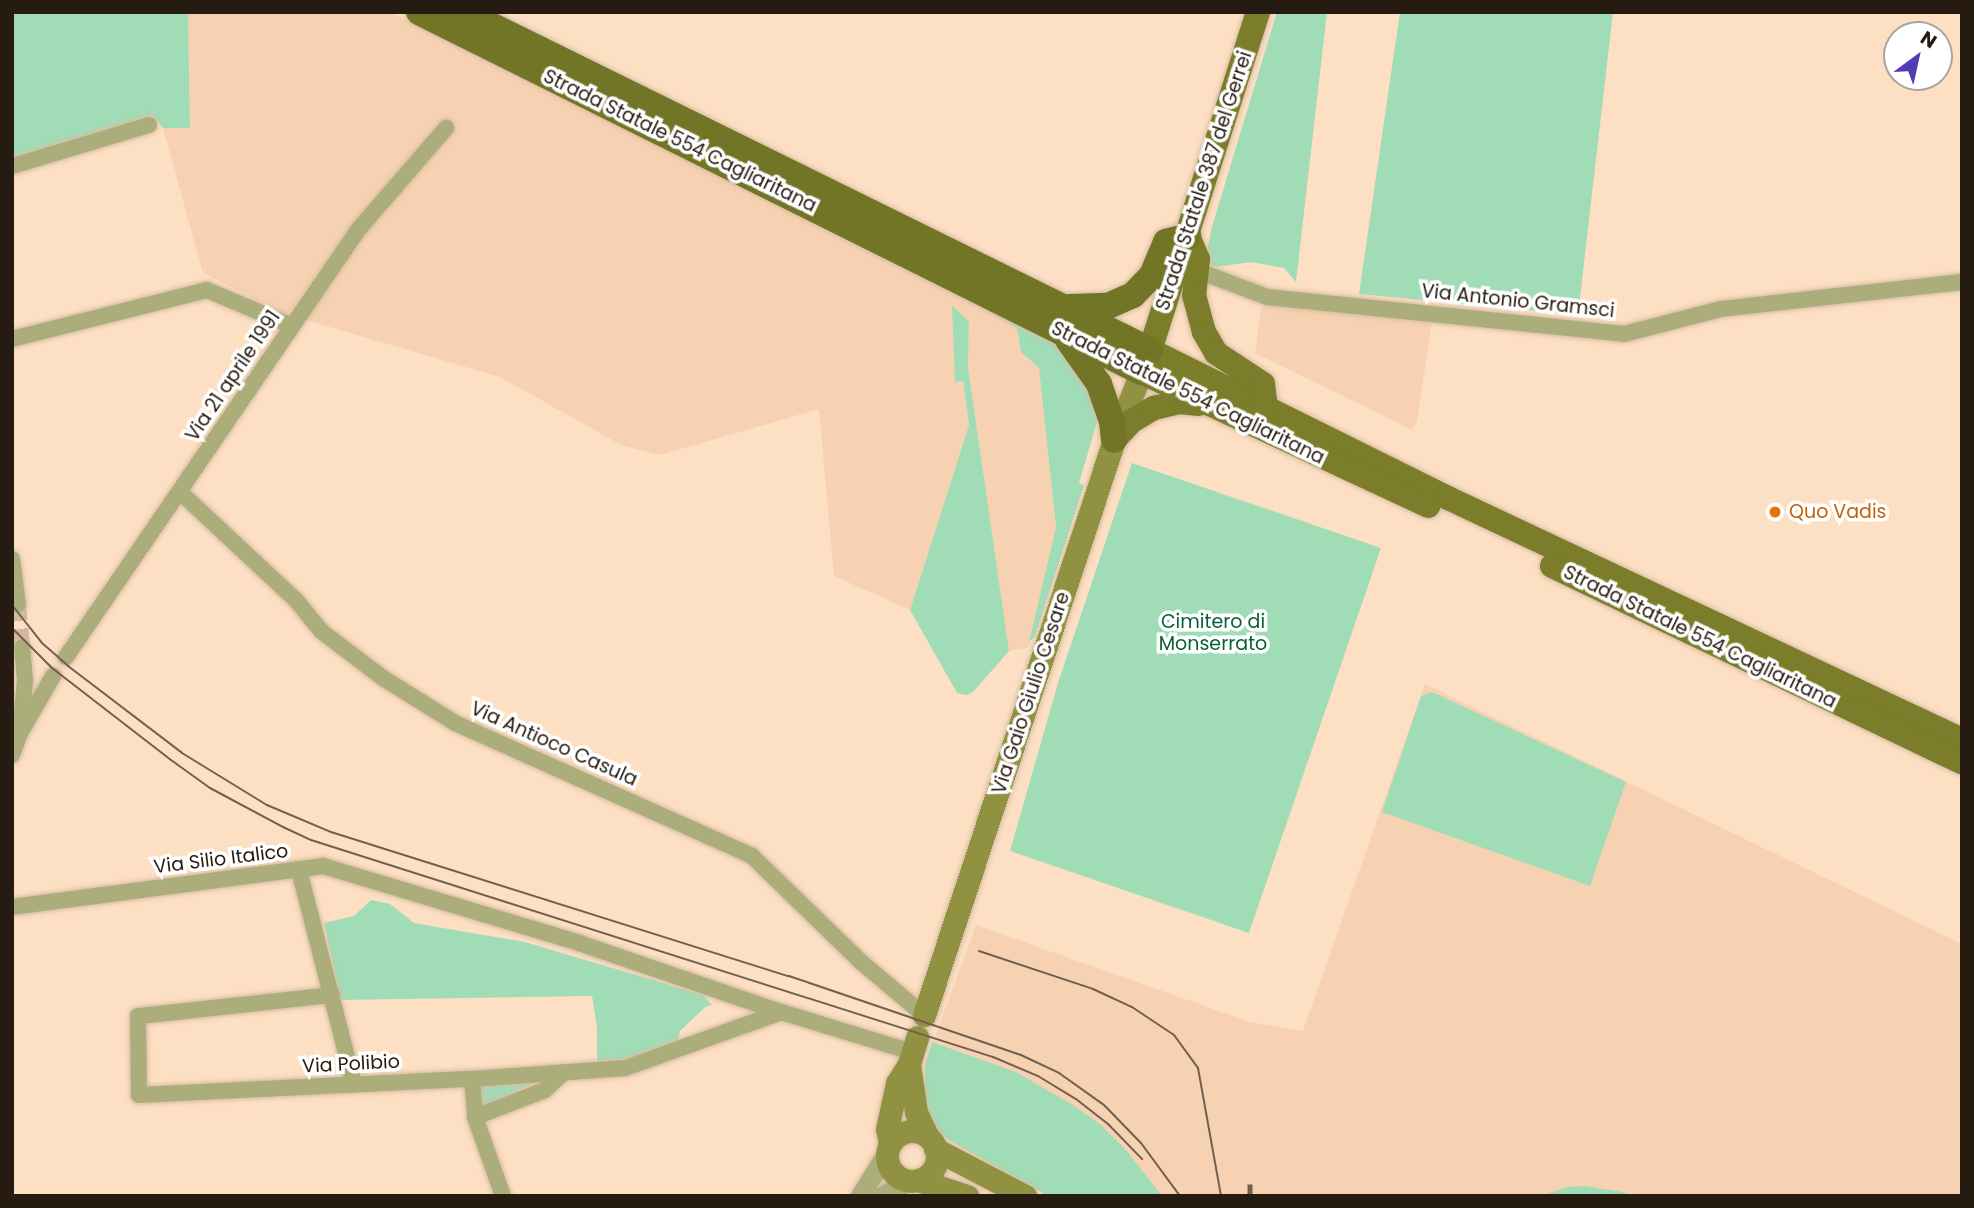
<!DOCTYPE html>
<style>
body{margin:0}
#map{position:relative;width:1974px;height:1208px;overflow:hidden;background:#fddfc3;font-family:Poppins,sans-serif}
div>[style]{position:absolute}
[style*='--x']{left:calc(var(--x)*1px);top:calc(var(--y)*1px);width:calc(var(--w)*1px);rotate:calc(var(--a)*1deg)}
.built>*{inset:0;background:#f6d2b2}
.green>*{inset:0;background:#a0ddb7}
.minor-tunnel>*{height:16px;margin-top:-8px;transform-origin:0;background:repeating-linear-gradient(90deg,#d2b89f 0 16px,transparent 0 24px)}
.roads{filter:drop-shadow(0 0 2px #d6bca3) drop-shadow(0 0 2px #d6bca3)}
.minor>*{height:16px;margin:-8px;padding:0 8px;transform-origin:8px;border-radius:8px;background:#abae7b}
.tertiary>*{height:19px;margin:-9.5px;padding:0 9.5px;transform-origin:9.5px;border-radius:9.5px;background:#abae7b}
.secondary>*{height:23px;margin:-11.5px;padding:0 11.5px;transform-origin:11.5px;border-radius:11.5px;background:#909241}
.secondary>.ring{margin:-11.5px;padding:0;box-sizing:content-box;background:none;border:23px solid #909241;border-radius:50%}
.primary>*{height:24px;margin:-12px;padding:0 12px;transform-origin:12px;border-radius:12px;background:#7b7d2a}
.trunk>*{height:26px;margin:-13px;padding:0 13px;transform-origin:13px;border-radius:13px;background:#727426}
.tram>*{height:2px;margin:-1px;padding:0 1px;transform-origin:1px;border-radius:1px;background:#715f4f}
.rail>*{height:5px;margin-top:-2.5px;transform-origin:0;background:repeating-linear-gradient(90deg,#715f4f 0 14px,transparent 0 21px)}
.dots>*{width:19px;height:19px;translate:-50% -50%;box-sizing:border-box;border:4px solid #fff;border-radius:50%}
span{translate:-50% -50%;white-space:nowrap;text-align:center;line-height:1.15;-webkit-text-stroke:7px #fff;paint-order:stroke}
.street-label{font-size:19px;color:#261b11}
.food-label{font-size:19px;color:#c56008}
.left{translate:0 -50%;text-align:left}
.park-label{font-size:19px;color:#075f38}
.frame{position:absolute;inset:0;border:14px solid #261b11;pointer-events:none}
.north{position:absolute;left:1883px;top:21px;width:70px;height:70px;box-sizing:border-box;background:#fff;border:2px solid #a8a4a0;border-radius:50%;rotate:33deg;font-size:19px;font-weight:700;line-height:28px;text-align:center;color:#261b11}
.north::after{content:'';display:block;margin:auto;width:24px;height:32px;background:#533cb4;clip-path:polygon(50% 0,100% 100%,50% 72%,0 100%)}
</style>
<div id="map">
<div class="built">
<i style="clip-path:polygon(188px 12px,391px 12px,951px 289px,1017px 328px,1021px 352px,1039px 368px,1056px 527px,1028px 648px,1009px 651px,968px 367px,969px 322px,956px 382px,963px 380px,969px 425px,910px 610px,834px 576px,819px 409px,660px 455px,623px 446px,500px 377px,282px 313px,203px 273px,163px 128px,190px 128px)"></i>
<i style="clip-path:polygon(1289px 304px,1432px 321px,1417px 421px,1412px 430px,1255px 353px,1261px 308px)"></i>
<i style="clip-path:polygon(1425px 684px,1962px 944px,1962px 1196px,1048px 1196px,947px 1139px,925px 1065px,976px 925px,1250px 1022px,1303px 1031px)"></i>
</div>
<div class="green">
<i style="clip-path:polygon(12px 12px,188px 12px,190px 128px,163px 128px,152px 115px,12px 157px)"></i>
<i style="clip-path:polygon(1277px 12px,1327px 12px,1296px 282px,1284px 268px,1251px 262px,1216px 267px,1205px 263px,1211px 230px)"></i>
<i style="clip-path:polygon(1400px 12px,1613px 12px,1578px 315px,1359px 294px)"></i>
<i style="clip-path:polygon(951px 289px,1052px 337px,1092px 390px,1097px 422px,1079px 483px,1084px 485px,1035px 636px,1029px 642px,1056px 527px,1039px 368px,1021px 352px,1017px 328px)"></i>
<i style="clip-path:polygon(952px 305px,969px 322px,968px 367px,1009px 651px,973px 692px,966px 695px,957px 693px,910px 610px,969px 425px,963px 381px,955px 382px)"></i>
<i style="clip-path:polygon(1132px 463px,1381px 548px,1249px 933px,1010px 851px,1058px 683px)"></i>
<i style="clip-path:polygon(1432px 692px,1626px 782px,1590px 886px,1382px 812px,1421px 696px)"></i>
<i style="clip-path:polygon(371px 900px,390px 904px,414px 923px,525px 942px,703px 995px,712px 1005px,705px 1007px,680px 1031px,678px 1040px,624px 1059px,597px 1061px,597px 1028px,592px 996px,341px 1000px,324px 923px,354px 916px)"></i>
<i style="clip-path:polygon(932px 1042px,1016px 1072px,1073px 1105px,1101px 1125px,1126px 1150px,1162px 1196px,1048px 1196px,947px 1139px,933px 1124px,925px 1103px,925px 1065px)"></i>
<i style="clip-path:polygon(536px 1082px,482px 1107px,480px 1084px)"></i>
<i style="clip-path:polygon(1585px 1186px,1623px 1192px,1631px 1196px,1541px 1196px,1567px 1187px)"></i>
</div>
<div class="minor-tunnel">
<i style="--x:18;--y:605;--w:42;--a:84.6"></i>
</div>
<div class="roads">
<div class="minor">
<i style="--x:12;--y:166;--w:143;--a:-16.7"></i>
<i style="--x:1196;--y:270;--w:76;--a:20.8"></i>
<i style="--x:1267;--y:297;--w:359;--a:5.9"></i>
<i style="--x:1624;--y:334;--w:100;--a:-14.5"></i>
<i style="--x:1721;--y:309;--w:243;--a:-6.4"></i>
<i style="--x:12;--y:339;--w:201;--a:-14.1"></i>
<i style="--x:207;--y:290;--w:92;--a:23"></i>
<i style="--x:180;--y:492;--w:158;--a:43"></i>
<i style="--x:296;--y:600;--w:40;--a:51"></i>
<i style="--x:321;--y:631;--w:78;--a:37.2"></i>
<i style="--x:383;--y:678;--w:85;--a:32"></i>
<i style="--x:455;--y:723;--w:325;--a:24.1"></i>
<i style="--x:752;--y:856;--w:151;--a:44.2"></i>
<i style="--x:860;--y:961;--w:84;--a:40.2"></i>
<i style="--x:12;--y:559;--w:46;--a:82.6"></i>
<i style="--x:66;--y:657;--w:517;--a:-55.63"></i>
<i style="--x:358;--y:230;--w:135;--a:-49.2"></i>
<i style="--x:21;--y:724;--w:44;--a:-84.8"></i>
<i style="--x:25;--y:680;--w:33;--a:-95"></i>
<i style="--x:12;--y:755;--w:23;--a:-70"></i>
<i style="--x:20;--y:733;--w:66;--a:-59.9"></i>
<i style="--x:299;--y:870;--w:221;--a:75.6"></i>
<i style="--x:12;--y:907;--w:314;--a:-7.5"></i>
<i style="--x:323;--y:866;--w:267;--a:16.7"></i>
<i style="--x:579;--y:943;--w:213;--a:18.9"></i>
<i style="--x:781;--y:1012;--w:137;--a:17"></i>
<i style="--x:332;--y:995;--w:195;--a:173.8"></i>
<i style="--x:138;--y:1016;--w:79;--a:89.3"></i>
<i style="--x:139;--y:1095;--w:333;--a:-2.8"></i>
<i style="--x:472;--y:1079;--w:153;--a:-4.1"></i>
<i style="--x:625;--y:1068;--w:166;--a:-19.7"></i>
<i style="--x:472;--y:1079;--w:38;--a:85"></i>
<i style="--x:475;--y:1117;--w:84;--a:70.5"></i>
<i style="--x:475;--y:1117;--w:75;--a:-21.1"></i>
<i style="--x:545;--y:1090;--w:26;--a:-43"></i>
</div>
<div class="tertiary">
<i style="--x:860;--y:1196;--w:52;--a:-58.5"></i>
<i style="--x:882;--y:1196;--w:32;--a:-30"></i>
</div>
<div class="secondary">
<i style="--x:924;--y:1015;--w:606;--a:-71.71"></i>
<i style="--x:1114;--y:440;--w:92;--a:-68.2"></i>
<i style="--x:909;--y:1064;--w:49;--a:81.7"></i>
<i style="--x:916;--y:1112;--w:26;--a:65"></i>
<i class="ring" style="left:887px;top:1131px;width:27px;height:27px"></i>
<i style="--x:890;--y:1143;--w:14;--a:-102"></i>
<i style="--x:887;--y:1129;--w:47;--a:-77.7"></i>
<i style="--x:897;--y:1083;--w:22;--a:-58"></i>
<i style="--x:909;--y:1064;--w:28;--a:-73"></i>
<i style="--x:935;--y:1149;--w:102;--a:27.6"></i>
<i style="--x:918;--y:1180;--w:52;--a:18.1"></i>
</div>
<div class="primary">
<i style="--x:1258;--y:12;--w:355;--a:107.7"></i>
<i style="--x:1150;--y:350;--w:333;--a:26.4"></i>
<i style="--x:1448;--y:498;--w:568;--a:25.21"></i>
<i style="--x:1188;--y:236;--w:25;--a:67"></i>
<i style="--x:1198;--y:259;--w:36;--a:96"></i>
<i style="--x:1194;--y:295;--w:38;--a:75"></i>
<i style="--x:1204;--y:332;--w:24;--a:60"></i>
<i style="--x:1216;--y:353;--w:56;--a:33.4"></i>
<i style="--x:1263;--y:384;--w:24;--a:83"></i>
<i style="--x:1141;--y:372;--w:317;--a:25"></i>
<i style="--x:1114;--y:440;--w:26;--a:-47"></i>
<i style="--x:1132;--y:421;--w:26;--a:-31"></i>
<i style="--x:1154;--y:408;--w:27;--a:-13"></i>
<i style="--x:1180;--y:402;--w:19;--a:6"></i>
<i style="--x:1552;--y:566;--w:454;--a:25.6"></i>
</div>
<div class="trunk">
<i style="--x:419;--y:12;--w:807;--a:26.5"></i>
<i style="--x:464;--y:12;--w:765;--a:26.23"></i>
<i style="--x:1070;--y:307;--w:38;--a:-2"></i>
<i style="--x:1108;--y:306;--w:27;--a:-24"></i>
<i style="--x:1133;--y:295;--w:28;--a:-46"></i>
<i style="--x:1152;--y:275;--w:36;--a:-67"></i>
<i style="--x:1166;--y:242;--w:23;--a:-15"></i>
<i style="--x:1068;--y:340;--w:54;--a:54.8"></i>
<i style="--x:1099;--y:384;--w:39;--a:71"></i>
<i style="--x:1112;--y:421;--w:19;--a:84"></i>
</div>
</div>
<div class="tram">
<i style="--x:12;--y:605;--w:48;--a:51.7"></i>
<i style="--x:42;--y:643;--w:35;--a:41"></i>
<i style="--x:68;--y:666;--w:143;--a:37.3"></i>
<i style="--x:182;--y:753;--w:100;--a:31.5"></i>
<i style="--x:267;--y:805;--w:69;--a:22.9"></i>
<i style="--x:331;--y:832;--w:480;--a:17.5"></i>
<i style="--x:789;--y:976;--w:245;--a:18.8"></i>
<i style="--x:1021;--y:1055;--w:42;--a:25.3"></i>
<i style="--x:1059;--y:1073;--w:55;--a:35.4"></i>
<i style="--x:1104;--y:1105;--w:53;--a:45.8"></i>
<i style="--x:1141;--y:1143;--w:66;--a:53.7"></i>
<i style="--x:12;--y:628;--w:57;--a:45"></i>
<i style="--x:52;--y:668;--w:150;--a:37.7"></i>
<i style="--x:171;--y:760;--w:48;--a:35.7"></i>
<i style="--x:210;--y:788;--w:83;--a:28.1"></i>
<i style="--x:283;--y:827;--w:31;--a:25"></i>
<i style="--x:311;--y:840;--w:716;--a:17.65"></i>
<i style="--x:993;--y:1057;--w:49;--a:22.9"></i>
<i style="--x:1038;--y:1076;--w:44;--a:31.2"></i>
<i style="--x:1076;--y:1099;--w:41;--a:38"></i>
<i style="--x:1108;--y:1124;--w:49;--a:45.8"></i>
<i style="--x:979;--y:951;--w:120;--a:18.4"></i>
<i style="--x:1093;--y:989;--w:43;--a:24.8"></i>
<i style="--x:1132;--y:1007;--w:50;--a:33.7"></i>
<i style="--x:1174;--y:1035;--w:41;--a:54"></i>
<i style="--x:1198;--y:1068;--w:130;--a:79.8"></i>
</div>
<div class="rail">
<i style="--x:1250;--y:1196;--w:12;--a:-90"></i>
</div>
<div class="dots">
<i style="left:1775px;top:512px;background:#e8710a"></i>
</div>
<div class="street-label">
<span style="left:680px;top:141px;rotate:26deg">Strada Statale 554 Cagliaritana</span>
<span style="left:1204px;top:181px;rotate:-72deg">Strada Statale 387 del Gerrei</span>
<span style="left:1518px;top:301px;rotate:6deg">Via Antonio Gramsci</span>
<span style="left:233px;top:376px;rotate:-56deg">Via 21 aprile 1991</span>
<span style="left:1188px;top:393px;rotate:26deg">Strada Statale 554 Cagliaritana</span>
<span style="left:1700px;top:637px;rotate:26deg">Strada Statale 554 Cagliaritana</span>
<span style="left:1031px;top:693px;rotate:-72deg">Via Gaio Giulio Cesare</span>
<span style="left:554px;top:744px;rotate:24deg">Via Antioco Casula</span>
<span style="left:221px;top:859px;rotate:-7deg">Via Silio Italico</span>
<span style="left:351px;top:1064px;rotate:-3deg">Via Polibio</span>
</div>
<div class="food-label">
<span class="left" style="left:1789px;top:512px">Quo Vadis</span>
</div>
<div class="park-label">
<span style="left:1213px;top:633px">Cimitero di<br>Monserrato</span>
</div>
<div class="frame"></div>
<div class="north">N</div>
</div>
